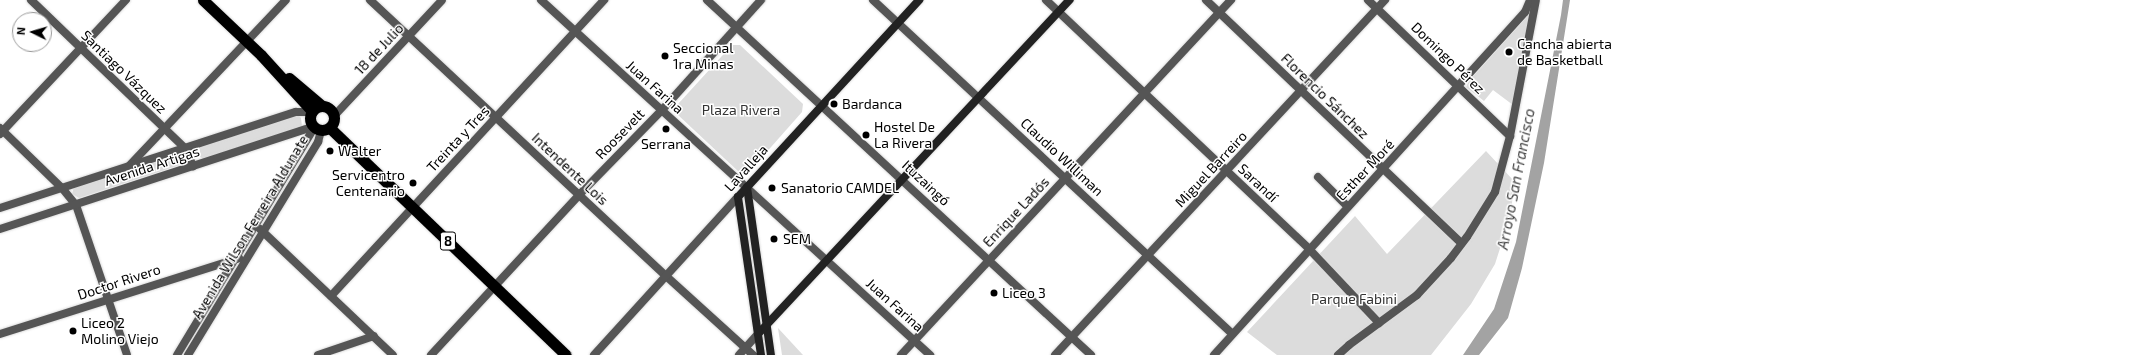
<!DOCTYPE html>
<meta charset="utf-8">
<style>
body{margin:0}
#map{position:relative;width:2154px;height:355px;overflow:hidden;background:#fff;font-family:"Exo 2",sans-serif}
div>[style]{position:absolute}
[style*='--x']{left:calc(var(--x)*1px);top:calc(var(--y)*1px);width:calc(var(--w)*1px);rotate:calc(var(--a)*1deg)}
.green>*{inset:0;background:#dcdcdc}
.water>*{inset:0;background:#a3a3a3}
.roads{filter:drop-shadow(0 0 1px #dbdbdb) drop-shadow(0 0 1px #dbdbdb)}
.minor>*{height:8px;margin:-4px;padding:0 4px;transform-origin:4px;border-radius:4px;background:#555}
.tertiary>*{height:8px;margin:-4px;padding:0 4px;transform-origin:4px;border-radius:4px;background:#555}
.secondary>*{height:8px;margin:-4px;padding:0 4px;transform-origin:4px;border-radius:4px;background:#222}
.trunk>*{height:11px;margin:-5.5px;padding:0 5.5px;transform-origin:5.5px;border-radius:5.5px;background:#000}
.trunk>.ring{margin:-5.5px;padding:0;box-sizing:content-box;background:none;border:11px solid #000;border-radius:50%}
.dots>*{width:11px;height:11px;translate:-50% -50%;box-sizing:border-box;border:2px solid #fff;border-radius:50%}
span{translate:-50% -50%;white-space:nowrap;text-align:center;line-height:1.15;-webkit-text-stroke:3px #fff;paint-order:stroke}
.shield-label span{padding:1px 3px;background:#fff;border:1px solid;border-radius:3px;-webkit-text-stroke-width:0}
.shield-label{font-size:13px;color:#000;font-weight:700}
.poi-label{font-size:14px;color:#000}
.left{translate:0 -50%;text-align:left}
.right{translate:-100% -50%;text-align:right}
.street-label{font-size:14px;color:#000}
.park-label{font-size:14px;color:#333}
.water-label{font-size:15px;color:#444;font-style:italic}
.north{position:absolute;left:12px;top:12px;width:40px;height:40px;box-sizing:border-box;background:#fff;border:1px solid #999;border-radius:50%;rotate:275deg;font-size:11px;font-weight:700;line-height:16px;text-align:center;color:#000}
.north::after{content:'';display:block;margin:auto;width:14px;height:18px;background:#000;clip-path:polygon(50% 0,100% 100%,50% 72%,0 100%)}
</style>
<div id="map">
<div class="green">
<i style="clip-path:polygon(1532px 11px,1513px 105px,1493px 90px,1484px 101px,1466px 87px,1469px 81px)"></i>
<i style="clip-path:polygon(732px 45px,740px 45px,803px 104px,802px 112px,749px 172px,740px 173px,678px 115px,678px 104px)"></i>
<i style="clip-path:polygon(298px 115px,301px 118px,302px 126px,204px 159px,200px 157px,200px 147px)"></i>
<i style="clip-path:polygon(1486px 151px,1514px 181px,1511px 214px,1495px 264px,1471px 304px,1431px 355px,1277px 355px,1247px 332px,1355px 216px,1387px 254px)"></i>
<i style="clip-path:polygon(180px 153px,184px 155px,186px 159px,183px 164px,79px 198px,72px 194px,74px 187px)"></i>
<i style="clip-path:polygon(778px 328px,803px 355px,782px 355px)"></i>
</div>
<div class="water">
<i style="clip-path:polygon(1563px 0,1570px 0,1544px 163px,1522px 268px,1508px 318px,1479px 355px,1463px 355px,1494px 309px,1516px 242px,1561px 15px)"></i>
</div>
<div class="roads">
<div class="minor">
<i style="--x:31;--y:0;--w:214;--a:43.9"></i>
<i style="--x:185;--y:148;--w:20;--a:66"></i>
<i style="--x:370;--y:0;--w:405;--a:43"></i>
<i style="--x:666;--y:276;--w:118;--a:42.2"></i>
<i style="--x:541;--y:0;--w:527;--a:42.38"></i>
<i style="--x:707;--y:0;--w:523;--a:42.75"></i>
<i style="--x:873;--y:0;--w:490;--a:42.9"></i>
<i style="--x:1046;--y:0;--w:362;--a:43.4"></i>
<i style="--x:1309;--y:249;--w:102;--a:46.6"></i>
<i style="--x:1206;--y:0;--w:352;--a:43.6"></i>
<i style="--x:1368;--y:0;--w:197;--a:43.8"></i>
<i style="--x:334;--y:116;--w:158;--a:-47"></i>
<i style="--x:0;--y:134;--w:184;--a:-46.8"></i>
<i style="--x:129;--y:166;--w:228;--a:-46.6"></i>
<i style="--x:1318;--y:177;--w:42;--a:45"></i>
<i style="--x:76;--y:205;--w:158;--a:71.2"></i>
<i style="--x:260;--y:229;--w:183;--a:43.5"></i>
<i style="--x:331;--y:296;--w:403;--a:-47.3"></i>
<i style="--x:0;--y:334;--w:251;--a:-17.6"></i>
<i style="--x:177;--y:355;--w:265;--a:-58.9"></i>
<i style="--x:188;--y:355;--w:250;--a:-58.6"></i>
<i style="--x:318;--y:142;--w:11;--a:-75"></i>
<i style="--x:318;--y:355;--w:59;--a:-18.7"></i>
<i style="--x:431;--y:355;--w:218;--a:-47.2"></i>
<i style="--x:579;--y:195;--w:119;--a:-45.7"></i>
<i style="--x:662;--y:110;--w:148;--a:-48"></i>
<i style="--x:594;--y:355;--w:214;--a:-47.7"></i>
<i style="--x:739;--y:355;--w:28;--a:-48"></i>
<i style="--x:901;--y:355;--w:485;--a:-47.1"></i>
<i style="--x:1055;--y:355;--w:485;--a:-47.1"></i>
<i style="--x:1214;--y:355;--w:463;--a:-47.8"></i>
<i style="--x:1525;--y:12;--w:13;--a:-67"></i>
<i style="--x:1338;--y:355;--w:15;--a:-42"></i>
<i style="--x:1349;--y:345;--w:84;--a:-36.3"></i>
<i style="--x:1417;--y:295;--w:50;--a:-47.4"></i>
<i style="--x:1451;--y:258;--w:26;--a:-53"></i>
<i style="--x:1467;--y:237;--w:53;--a:-58.1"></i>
<i style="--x:1495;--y:192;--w:58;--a:-75"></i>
<i style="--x:1510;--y:136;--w:138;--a:-79.2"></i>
</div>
<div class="tertiary">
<i style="--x:0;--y:128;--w:86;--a:44.1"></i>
<i style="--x:62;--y:188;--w:22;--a:51"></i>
<i style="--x:0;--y:208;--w:311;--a:-18"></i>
<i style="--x:296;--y:112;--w:15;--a:0"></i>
<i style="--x:0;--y:229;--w:328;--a:-18.1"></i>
</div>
<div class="secondary">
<i style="--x:747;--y:187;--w:170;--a:81.9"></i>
<i style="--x:758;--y:334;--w:457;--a:-47"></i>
<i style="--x:761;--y:355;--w:160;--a:-98.3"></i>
<i style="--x:738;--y:197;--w:268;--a:-47.4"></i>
</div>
<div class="trunk">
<i style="--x:203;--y:0;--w:80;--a:43.5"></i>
<i style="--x:261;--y:55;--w:76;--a:47.7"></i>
<i style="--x:289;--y:78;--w:43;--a:40.3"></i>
<i class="ring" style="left:310px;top:106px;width:13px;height:13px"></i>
<i style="--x:330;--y:128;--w:327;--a:43.9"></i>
</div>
</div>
<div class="dots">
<i style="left:1509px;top:52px;background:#000"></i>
<i style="left:665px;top:56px;background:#000"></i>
<i style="left:834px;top:104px;background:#000"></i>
<i style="left:666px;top:129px;background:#000"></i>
<i style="left:866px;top:135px;background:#000"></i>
<i style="left:330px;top:151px;background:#000"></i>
<i style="left:413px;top:183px;background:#000"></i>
<i style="left:772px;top:188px;background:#000"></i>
<i style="left:774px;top:239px;background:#000"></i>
<i style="left:994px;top:293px;background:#000"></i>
<i style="left:73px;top:331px;background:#000"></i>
</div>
<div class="shield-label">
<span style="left:448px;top:241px">8</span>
</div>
<div class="poi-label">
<span class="left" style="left:1517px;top:52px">Cancha abierta<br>de Basketball</span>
<span class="left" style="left:673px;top:56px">Seccional<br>1ra Minas</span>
<span class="left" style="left:842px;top:104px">Bardanca</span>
<span class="left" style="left:874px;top:135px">Hostel De<br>La Rivera</span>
<span style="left:666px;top:144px">Serrana</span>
<span class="left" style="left:338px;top:151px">Walter</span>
<span class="right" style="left:405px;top:183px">Servicentro<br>Centenario</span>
<span class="left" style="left:781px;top:188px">Sanatorio CAMDEL</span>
<span class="left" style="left:783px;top:239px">SEM</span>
<span class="left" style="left:1002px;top:293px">Liceo 3</span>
<span class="left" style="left:81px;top:331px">Liceo 2<br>Molino Viejo</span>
</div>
<div class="street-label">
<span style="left:379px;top:49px;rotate:-47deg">18 de Julio</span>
<span style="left:1448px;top:58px;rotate:44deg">Domingo Pérez</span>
<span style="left:124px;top:72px;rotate:44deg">Santiago Vázquez</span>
<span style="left:655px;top:87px;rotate:42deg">Juan Farina</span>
<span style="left:1325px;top:96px;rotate:44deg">Florencio Sánchez</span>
<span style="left:620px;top:134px;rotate:-46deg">Roosevelt</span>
<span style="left:458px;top:139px;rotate:-47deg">Treinta y Tres</span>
<span style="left:1062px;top:157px;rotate:43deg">Claudio Williman</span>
<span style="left:152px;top:166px;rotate:-18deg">Avenida Artigas</span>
<span style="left:746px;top:168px;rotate:-48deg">Lavalleja</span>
<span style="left:570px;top:169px;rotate:43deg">Intendente Lois</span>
<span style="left:1211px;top:169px;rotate:-47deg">Miguel Barreiro</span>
<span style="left:1365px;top:170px;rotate:-47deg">Esther Moré</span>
<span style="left:926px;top:183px;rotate:43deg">Ituzaingó</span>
<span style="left:1258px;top:183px;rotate:43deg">Sarandí</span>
<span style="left:1016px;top:212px;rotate:-47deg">Enrique Ladós</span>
<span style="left:250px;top:227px;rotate:-59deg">Avenida Wilson Ferreira Aldunate</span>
<span style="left:119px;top:282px;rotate:-18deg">Doctor Rivero</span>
<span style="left:895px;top:305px;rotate:42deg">Juan Farina</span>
</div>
<div class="park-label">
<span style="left:741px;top:110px">Plaza Rivera</span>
<span style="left:1354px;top:299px">Parque Fabini</span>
</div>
<div class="water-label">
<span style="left:1516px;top:179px;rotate:-79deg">Arroyo San Francisco</span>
</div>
<div class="north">N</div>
</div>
